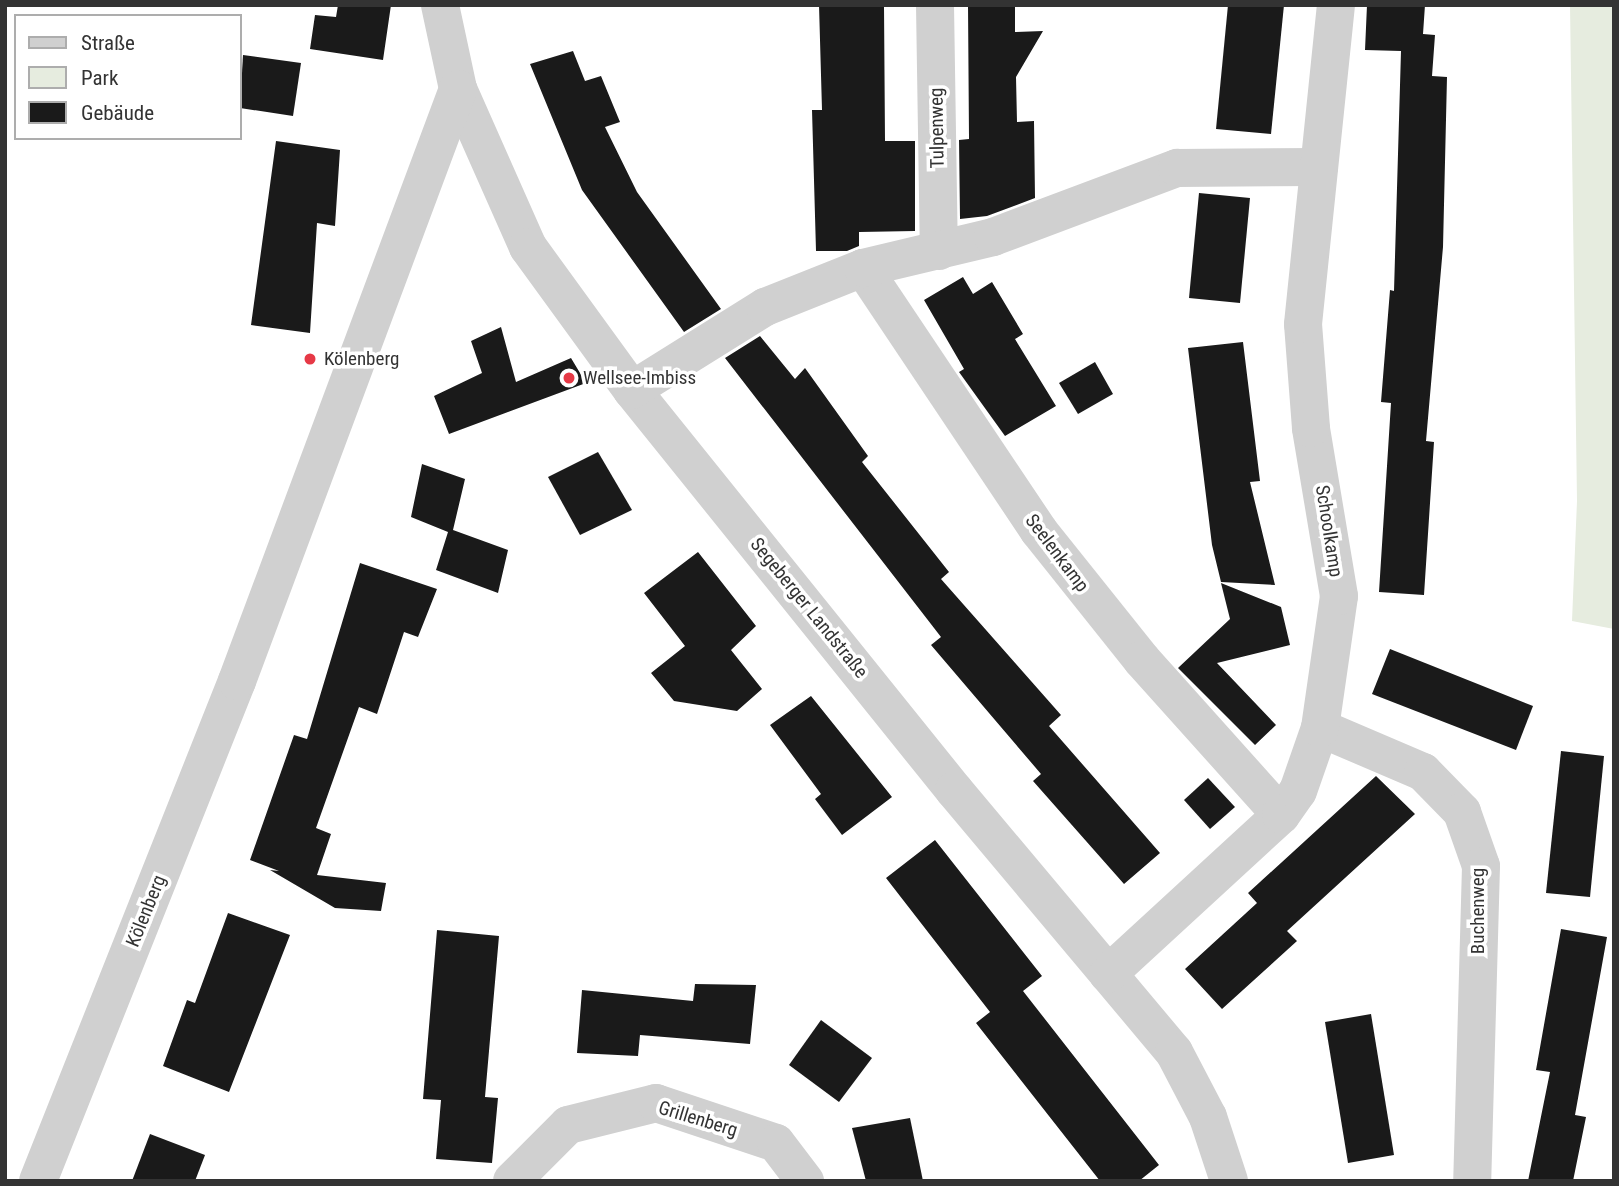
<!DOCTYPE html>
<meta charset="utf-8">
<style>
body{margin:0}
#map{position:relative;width:1619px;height:1186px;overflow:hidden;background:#fff;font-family:"Roboto Condensed",sans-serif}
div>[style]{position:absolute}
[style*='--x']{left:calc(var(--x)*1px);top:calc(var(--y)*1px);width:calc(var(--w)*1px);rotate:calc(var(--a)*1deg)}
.green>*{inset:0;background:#e6ecdf}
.building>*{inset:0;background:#1a1a1a}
.minor>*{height:38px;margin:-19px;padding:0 19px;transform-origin:19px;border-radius:19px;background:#d0d0d0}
.dots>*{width:19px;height:19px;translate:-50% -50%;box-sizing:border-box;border:4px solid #fff;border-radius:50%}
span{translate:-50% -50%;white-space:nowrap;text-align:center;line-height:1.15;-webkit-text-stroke:7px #fff;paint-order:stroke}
.street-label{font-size:19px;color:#333}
.poi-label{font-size:19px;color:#333}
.left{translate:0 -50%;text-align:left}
.frame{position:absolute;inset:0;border:7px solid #333;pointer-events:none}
.legend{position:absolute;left:14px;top:14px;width:228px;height:126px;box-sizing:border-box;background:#fff;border:2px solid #adadad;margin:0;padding:9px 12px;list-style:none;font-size:21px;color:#333}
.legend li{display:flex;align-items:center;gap:14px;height:35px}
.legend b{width:35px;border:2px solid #adadad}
</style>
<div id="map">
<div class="green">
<i style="clip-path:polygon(1570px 5px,1614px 5px,1614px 629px,1572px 621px,1577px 501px)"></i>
</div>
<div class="building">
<i style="clip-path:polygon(338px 5px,391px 5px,383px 60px,310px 49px,315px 15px,336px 17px)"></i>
<i style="clip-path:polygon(819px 5px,884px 5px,885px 141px,915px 141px,915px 231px,859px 232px,859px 246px,847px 251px,816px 251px,812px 110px,822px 110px)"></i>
<i style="clip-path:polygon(968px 5px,1015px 5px,1015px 32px,1043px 31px,1016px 77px,1017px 122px,1034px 121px,1035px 198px,987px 216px,960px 219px,959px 140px,969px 139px)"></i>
<i style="clip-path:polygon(1228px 5px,1284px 5px,1271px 134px,1216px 129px)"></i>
<i style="clip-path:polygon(1367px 5px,1425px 5px,1423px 34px,1435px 35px,1432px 76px,1447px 77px,1443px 247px,1426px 441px,1434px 442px,1424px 595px,1379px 592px,1391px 403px,1381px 402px,1390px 290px,1394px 291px,1401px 51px,1365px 50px)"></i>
<i style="clip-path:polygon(573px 51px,585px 81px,601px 76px,620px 122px,605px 127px,637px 192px,721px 309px,684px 332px,582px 190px,530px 64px)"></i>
<i style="clip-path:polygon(243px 55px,301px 63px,293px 116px,240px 108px)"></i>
<i style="clip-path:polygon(276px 141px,340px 150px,335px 226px,317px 223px,310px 333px,251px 325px)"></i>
<i style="clip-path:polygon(1199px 193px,1250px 198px,1240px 303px,1189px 298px)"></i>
<i style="clip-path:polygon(963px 277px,973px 294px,992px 282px,1023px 334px,1015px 339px,1056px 406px,1005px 436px,959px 372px,964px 369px,924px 300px)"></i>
<i style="clip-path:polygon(501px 327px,516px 382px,571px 358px,586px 383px,449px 434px,434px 396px,482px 373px,471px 341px)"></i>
<i style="clip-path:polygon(760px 336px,795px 379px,805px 368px,868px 456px,862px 462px,949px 572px,941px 579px,1061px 715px,1049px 726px,1160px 853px,1124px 884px,1033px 781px,1041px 774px,931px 645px,941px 637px,725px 358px)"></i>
<i style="clip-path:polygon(1243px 342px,1260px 481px,1250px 482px,1275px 585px,1221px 582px,1212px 545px,1188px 348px)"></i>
<i style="clip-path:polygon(1095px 362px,1113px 394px,1078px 414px,1059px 383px)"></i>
<i style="clip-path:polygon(598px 452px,632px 510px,580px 535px,548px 477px)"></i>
<i style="clip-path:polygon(422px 464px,465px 479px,453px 530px,508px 550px,498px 593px,436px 570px,448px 532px,411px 517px)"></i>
<i style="clip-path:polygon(698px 552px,756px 626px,731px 650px,762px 689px,737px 711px,674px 701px,651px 673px,685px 646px,644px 593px)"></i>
<i style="clip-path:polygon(360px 563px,437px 589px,418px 637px,404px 632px,377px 714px,359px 707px,316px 828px,331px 834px,317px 875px,386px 883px,381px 911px,335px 908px,270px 870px,279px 871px,250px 860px,294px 735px,307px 739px)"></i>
<i style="clip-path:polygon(1221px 583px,1281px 607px,1290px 645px,1217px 663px,1276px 725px,1255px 745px,1178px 668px,1230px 619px)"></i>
<i style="clip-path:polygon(1390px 649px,1533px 706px,1516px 750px,1372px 694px)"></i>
<i style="clip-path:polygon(811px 696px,892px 797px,842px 835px,815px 799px,821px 794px,770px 725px)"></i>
<i style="clip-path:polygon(1561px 751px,1604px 756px,1590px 897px,1546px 893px)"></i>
<i style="clip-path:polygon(1376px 776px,1415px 814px,1287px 931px,1297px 941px,1222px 1009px,1185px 969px,1257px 903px,1248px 893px)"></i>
<i style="clip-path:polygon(1208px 778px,1235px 807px,1210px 829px,1184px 800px)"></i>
<i style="clip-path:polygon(935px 840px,1042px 976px,1023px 991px,1159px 1165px,1139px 1181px,1100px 1181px,976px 1023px,990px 1012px,886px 878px)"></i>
<i style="clip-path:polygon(228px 913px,290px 935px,229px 1092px,163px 1066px,187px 1000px,195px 1003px)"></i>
<i style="clip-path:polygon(1561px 929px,1607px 937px,1575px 1115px,1586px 1117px,1573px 1181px,1528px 1181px,1550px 1072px,1536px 1070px)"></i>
<i style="clip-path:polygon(437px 930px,499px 936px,485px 1097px,498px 1098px,492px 1163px,436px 1159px,441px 1100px,423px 1099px)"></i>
<i style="clip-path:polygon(695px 984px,756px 985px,750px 1044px,640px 1035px,638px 1056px,577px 1053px,582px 990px,693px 1001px)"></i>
<i style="clip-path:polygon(1371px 1014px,1394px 1155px,1348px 1163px,1325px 1022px)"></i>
<i style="clip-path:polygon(821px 1020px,872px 1058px,839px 1102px,789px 1065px)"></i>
<i style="clip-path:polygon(910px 1118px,923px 1181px,866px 1181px,852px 1128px)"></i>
<i style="clip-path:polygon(150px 1134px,205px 1155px,195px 1181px,132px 1181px)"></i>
</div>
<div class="minor">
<i style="--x:440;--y:5;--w:86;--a:77.9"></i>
<i style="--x:458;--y:89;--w:173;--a:66.1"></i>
<i style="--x:528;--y:247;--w:177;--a:54"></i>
<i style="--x:632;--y:390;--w:514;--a:51.17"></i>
<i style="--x:954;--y:790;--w:342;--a:50"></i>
<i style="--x:1174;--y:1052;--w:73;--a:62.4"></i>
<i style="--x:1208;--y:1117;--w:67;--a:71.8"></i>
<i style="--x:935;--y:5;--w:246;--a:89.1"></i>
<i style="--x:863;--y:268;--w:316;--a:56.2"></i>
<i style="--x:1039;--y:531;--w:165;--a:51.4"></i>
<i style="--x:1142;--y:660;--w:208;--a:48.1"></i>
<i style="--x:632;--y:390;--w:157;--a:-32"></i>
<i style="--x:765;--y:307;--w:105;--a:-21.7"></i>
<i style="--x:863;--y:268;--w:134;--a:-13.4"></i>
<i style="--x:993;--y:237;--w:197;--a:-20.6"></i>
<i style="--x:1177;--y:168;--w:142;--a:-0.4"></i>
<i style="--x:1320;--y:728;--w:112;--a:23.1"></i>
<i style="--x:1423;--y:772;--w:56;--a:45.7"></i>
<i style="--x:1462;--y:812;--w:57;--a:70.6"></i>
<i style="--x:1481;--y:866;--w:315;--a:91.6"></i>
<i style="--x:1108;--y:974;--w:235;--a:-42.6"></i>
<i style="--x:1281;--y:815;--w:29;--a:-55"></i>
<i style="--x:1298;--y:791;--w:67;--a:-70.8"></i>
<i style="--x:1320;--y:728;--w:133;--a:-81.8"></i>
<i style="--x:1339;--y:596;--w:170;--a:-99.5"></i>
<i style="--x:1311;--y:428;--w:104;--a:-94.4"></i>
<i style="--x:1303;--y:324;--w:321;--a:-84.1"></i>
<i style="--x:38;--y:1181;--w:538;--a:-68.3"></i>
<i style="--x:237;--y:681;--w:632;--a:-69.53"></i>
<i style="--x:512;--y:1181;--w:79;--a:-45"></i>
<i style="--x:568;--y:1125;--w:91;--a:-14"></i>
<i style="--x:656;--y:1103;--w:126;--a:18.4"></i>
<i style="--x:776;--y:1143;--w:48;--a:52.7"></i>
</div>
<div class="dots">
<i style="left:310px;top:359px;background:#e63946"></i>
<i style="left:569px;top:378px;background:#e63946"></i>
</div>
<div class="street-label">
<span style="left:937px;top:128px;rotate:-91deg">Tulpenweg</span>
<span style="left:1329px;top:531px;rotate:81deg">Schoolkamp</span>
<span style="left:1057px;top:553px;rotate:53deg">Seelenkamp</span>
<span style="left:809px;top:608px;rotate:51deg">Segeberger Landstraße</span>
<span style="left:146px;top:911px;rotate:-68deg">Kölenberg</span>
<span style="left:1478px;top:911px;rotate:-90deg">Buchenweg</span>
<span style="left:698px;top:1119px;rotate:17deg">Grillenberg</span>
</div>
<div class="poi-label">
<span class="left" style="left:324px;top:359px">Kölenberg</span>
<span class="left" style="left:583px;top:378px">Wellsee-Imbiss</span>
</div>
<div class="frame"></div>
<ul class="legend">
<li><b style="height:9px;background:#d0d0d0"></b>Straße</li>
<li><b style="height:19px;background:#e6ecdf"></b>Park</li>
<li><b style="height:19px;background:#1a1a1a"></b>Gebäude</li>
</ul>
</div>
